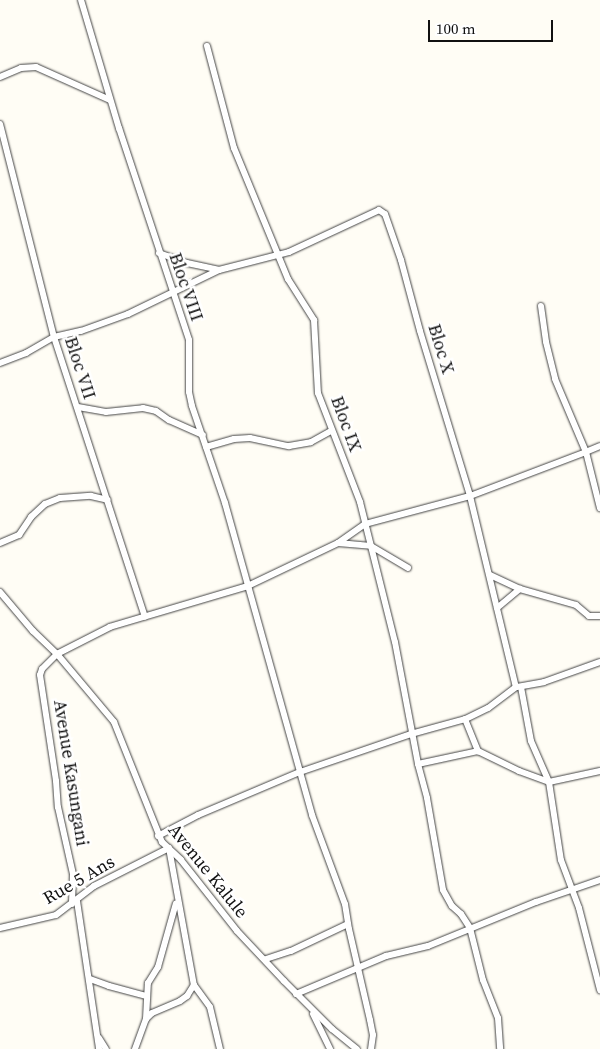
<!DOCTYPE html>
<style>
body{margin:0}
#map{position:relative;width:600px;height:1049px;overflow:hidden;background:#fffdf5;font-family:"Source Serif 4",serif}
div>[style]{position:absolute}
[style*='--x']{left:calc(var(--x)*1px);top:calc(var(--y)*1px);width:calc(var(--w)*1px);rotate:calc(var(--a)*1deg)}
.roads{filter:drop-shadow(0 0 1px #444) drop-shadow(0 0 1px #444)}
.street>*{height:6px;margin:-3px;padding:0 3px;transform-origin:3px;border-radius:3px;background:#fff}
span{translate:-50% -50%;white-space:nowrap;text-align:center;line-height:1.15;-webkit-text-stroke:5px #fff;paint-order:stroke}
.street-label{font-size:18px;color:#111}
.scale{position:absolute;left:428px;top:20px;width:125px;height:22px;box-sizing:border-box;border:2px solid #111;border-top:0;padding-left:6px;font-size:15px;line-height:18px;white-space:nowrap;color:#111;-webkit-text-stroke:4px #fff;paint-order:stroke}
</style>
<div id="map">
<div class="roads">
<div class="street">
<i style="--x:81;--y:0;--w:134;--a:73.5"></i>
<i style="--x:119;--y:128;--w:223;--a:71.7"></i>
<i style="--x:189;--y:340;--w:52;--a:90"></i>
<i style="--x:189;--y:392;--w:14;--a:78"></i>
<i style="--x:192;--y:406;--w:102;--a:71.2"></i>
<i style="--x:225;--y:503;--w:324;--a:74.4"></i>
<i style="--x:312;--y:815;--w:95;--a:69.7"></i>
<i style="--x:345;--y:904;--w:25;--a:81"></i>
<i style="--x:349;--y:929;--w:93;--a:77"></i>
<i style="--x:370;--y:1020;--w:15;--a:79"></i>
<i style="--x:373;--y:1035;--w:14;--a:98"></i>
<i style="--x:207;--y:46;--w:106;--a:75.2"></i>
<i style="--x:234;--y:148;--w:142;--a:67.6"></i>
<i style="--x:288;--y:279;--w:49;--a:57.6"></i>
<i style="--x:314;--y:320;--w:73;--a:86.9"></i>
<i style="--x:318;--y:393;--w:117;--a:68.9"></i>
<i style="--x:360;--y:502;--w:144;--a:76"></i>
<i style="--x:395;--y:642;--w:124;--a:79.3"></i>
<i style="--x:418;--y:764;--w:61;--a:-12.2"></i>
<i style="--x:0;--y:77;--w:23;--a:-23"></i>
<i style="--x:21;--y:68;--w:15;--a:-4"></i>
<i style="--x:36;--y:67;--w:81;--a:24"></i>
<i style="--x:0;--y:124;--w:220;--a:75.8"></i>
<i style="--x:54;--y:337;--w:294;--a:72"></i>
<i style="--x:159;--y:253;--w:30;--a:20"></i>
<i style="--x:187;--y:263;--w:33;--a:12"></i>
<i style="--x:541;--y:306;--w:36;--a:82"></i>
<i style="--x:546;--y:342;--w:38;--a:76"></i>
<i style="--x:555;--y:379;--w:79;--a:67"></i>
<i style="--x:586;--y:452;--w:124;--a:159.2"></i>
<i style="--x:470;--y:496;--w:196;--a:76.5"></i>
<i style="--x:516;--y:687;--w:35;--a:143"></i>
<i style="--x:488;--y:708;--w:25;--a:154"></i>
<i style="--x:465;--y:719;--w:35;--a:68"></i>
<i style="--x:478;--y:751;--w:46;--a:26"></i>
<i style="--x:519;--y:771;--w:32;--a:20"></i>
<i style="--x:549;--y:782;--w:52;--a:-12.2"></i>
<i style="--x:0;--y:363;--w:28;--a:-21"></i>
<i style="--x:26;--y:353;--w:32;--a:-30"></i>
<i style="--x:54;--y:337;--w:28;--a:-13"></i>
<i style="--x:81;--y:331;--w:50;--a:-19.9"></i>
<i style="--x:128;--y:314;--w:101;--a:-25.8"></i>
<i style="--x:219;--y:270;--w:72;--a:-14.4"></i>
<i style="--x:289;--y:252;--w:99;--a:-25"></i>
<i style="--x:379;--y:210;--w:7;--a:34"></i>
<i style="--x:385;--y:214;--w:49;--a:70.8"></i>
<i style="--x:401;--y:260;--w:73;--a:75"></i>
<i style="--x:420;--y:331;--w:172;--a:73.1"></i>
<i style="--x:470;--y:496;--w:109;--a:165.1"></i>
<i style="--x:365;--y:524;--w:33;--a:145"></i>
<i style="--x:338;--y:543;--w:100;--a:154.5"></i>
<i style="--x:248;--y:586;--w:144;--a:163.5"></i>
<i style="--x:110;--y:627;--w:59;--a:153"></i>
<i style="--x:57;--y:654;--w:21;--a:135"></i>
<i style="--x:42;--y:669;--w:6;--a:108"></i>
<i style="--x:40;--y:675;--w:107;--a:81.4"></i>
<i style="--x:56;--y:781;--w:26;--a:86"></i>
<i style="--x:58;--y:807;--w:69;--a:77.4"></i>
<i style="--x:73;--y:874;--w:30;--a:92"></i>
<i style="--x:78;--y:407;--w:28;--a:10"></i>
<i style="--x:106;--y:412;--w:37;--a:-6"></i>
<i style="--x:143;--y:408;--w:13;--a:13"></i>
<i style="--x:156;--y:411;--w:16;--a:35"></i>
<i style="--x:169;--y:420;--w:37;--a:24"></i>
<i style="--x:600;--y:446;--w:15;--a:157"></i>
<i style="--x:586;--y:452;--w:58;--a:76"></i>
<i style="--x:206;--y:447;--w:29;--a:-16"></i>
<i style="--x:234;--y:439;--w:16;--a:-4"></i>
<i style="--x:250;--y:438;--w:40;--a:12"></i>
<i style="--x:289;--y:446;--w:22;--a:-10"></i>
<i style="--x:311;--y:442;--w:23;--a:-29"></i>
<i style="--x:0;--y:543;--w:21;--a:-23"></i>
<i style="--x:19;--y:535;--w:22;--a:-56"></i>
<i style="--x:31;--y:517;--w:19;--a:-43"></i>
<i style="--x:45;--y:504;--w:16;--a:-22"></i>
<i style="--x:60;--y:498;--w:31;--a:-4"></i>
<i style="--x:91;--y:496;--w:17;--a:13"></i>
<i style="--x:338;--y:543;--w:33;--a:5"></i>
<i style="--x:371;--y:546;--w:43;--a:30.7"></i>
<i style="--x:490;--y:575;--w:33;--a:25"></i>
<i style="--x:0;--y:592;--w:51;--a:49.8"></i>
<i style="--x:33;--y:631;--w:33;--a:44"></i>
<i style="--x:57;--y:654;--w:89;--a:50"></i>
<i style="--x:114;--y:722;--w:129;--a:68.2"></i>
<i style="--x:162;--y:842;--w:26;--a:43"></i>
<i style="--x:181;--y:860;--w:90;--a:51.7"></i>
<i style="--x:237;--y:931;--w:69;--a:46.8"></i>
<i style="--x:284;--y:981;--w:68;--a:45"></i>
<i style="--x:332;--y:1029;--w:32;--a:39"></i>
<i style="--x:497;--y:608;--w:30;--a:-40"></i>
<i style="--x:520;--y:589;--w:58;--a:15.9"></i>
<i style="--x:576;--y:605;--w:17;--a:40"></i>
<i style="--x:589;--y:616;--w:11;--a:0"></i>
<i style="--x:517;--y:687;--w:27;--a:-10"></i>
<i style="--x:544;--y:682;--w:59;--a:-19.7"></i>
<i style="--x:521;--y:687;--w:55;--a:79.5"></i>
<i style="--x:531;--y:741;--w:45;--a:66.3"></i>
<i style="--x:549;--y:782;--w:79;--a:81.3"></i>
<i style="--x:561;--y:860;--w:51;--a:69.4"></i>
<i style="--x:579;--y:908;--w:85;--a:75.6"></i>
<i style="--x:418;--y:764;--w:35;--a:75"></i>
<i style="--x:427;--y:798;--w:93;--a:80.1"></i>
<i style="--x:443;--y:890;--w:18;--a:61"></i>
<i style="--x:452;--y:906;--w:12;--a:42"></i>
<i style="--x:461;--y:914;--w:17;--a:57"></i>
<i style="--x:470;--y:928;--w:54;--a:76"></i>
<i style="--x:483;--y:980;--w:41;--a:68.5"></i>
<i style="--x:498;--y:1018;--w:31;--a:86"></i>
<i style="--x:158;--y:836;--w:45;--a:-27.7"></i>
<i style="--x:198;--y:815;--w:111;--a:-22.9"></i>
<i style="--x:300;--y:772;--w:117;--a:-18.9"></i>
<i style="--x:411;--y:734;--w:56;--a:-15.5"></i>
<i style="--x:77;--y:901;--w:150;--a:81.5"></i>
<i style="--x:0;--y:928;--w:57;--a:-13.1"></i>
<i style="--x:56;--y:915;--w:48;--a:-37.3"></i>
<i style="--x:94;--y:886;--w:84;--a:-26.9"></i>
<i style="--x:169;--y:848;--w:139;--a:79.7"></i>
<i style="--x:194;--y:985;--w:27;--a:54"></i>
<i style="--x:210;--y:1007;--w:43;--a:76.6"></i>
<i style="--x:266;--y:959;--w:26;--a:-18"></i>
<i style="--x:291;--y:951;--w:63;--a:-25.3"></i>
<i style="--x:90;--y:979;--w:20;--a:20"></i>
<i style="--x:109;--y:986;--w:39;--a:15"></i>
<i style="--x:296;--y:994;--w:98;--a:-22.9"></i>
<i style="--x:386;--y:956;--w:43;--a:-13.4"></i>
<i style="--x:428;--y:946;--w:117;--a:-22.2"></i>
<i style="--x:536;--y:902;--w:68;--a:-19"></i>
<i style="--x:313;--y:1014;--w:39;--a:64"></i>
<i style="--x:146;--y:1019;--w:36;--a:-87"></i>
<i style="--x:148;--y:983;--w:19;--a:-58"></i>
<i style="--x:158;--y:967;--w:66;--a:-74.3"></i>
<i style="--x:99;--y:1038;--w:13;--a:58"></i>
<i style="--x:135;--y:1049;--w:32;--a:-70"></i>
<i style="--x:146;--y:1019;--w:8;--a:-45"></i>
<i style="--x:152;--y:1013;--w:30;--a:-23"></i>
<i style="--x:180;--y:1001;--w:9;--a:-36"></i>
<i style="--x:187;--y:996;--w:13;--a:-58"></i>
</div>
</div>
<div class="street-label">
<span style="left:186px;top:287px;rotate:71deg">Bloc VIII</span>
<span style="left:441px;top:349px;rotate:73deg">Bloc X</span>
<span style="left:80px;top:368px;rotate:72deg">Bloc VII</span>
<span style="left:346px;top:424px;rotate:70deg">Bloc IX</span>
<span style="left:71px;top:773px;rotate:81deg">Avenue Kasungani</span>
<span style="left:208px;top:871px;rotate:51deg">Avenue Kalule</span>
<span style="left:79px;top:880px;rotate:-30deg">Rue 5 Ans</span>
</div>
<div class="scale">100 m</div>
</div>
